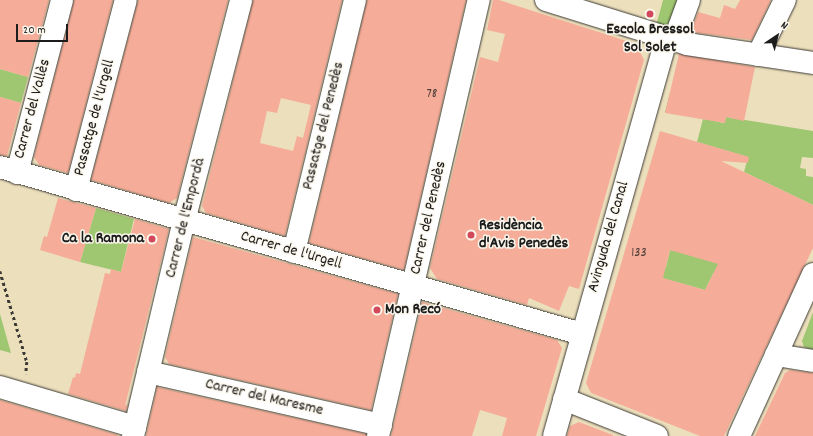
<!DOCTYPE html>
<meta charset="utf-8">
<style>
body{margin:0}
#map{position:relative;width:813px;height:436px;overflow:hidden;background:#ecdfbc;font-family:Dekko,sans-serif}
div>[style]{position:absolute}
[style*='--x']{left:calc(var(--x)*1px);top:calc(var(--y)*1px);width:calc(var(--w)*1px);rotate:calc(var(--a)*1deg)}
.green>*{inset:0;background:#9fc670}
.building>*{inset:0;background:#f5ad99}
.path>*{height:2.5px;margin-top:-1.25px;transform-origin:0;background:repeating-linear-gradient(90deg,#3b3934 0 3px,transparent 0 6px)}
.roads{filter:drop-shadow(0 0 1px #3b3934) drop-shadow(0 0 1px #3b3934)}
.minor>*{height:22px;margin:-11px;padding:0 11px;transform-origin:11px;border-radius:11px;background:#fff}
.dots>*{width:11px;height:11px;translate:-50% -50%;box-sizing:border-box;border:2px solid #fbf7ec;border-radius:50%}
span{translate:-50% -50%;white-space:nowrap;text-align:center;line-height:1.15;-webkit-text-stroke:3px #fbf7ec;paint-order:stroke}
.number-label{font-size:14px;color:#52403b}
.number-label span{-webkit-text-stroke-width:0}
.poi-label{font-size:16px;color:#1c1c1c;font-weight:700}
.left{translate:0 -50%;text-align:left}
.right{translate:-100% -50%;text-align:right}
.street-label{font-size:16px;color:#1c1c1c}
.north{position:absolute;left:757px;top:16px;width:40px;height:40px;-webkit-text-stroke:3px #fbf7ec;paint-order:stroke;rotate:35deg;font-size:11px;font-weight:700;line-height:16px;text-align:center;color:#1c1c1c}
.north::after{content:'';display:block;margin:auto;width:14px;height:18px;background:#1c1c1c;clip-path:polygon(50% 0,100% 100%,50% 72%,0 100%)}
.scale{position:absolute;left:16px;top:24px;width:52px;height:18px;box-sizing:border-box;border:2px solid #1c1c1c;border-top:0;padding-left:5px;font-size:12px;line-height:14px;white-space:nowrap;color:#1c1c1c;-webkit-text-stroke:3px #fbf7ec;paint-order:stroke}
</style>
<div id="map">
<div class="green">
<i style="clip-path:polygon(663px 0,695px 0,683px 34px,656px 26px)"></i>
<i style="clip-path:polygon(0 69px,28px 77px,21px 103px,0 97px)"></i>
<i style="clip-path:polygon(670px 93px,700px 99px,705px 119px,724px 123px,726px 117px,813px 131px,813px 158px,802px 157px,800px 168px,806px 169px,806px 176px,813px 177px,813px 205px,744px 172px,748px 157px,697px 142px,703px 119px,665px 112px)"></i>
<i style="clip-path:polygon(96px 208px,134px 219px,121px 272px,80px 262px)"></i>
<i style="clip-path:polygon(670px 250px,724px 259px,713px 274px,705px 290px,637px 271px,666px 267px)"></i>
<i style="clip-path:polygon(813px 312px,813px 350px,804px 347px,802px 341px)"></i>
<i style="clip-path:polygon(0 314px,11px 353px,0 350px)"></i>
</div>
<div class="building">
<i style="clip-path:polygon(0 0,49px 0,28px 77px,0 69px)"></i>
<i style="clip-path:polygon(74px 0,113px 0,68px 173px,39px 165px,34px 157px)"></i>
<i style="clip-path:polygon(138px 0,228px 0,177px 198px,169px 203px,91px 180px)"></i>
<i style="clip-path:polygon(evenodd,253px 0,342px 0,285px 236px,206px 213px,202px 206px,253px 0,281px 98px,311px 105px,303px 138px,297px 136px,293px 151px,260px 143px,267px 111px,277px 113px,281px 98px)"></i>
<i style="clip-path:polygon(367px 0,466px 0,404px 270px,309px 243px)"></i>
<i style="clip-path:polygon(493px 0,499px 0,636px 44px,644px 60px,579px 289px,569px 286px,559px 311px,529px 298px,527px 305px,437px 279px,430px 268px,480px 57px,498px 62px,505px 34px,487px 30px)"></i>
<i style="clip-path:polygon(740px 0,771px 0,752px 40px,691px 32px,698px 12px,720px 18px,724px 5px,735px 9px)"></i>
<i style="clip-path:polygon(679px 54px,755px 67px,744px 121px,726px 117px,725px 123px,665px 113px)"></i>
<i style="clip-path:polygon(0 97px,21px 103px,7px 156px,0 155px)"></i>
<i style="clip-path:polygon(evenodd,660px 131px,749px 157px,748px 163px,721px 161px,813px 205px,813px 248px,724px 436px,700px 436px,591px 393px,586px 383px,660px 131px,670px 250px,718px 264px,705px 290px,663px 278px,670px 250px)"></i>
<i style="clip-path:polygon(58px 198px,96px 208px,80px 262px,40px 250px,44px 236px,47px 237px)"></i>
<i style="clip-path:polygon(135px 219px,169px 229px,125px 406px,128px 404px,126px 411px,68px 394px,73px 377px,75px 378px,76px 373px,80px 374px,105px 273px,110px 274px,111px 269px,121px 272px)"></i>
<i style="clip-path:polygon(193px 237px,398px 294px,371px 410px,169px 364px,165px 357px)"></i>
<i style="clip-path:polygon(422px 302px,557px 340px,562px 348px,536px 436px,502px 436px,507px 418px,480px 410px,472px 436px,391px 436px)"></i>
<i style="clip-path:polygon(790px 370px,813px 373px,813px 436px,755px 436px,785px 373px)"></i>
<i style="clip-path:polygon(157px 387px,366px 434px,366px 436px,146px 436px)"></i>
<i style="clip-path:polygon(0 400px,118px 435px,117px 436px,0 436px)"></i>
<i style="clip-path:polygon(579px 422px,613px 435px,613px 436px,567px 436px,570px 426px)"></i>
</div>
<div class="path">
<i style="--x:0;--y:271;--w:95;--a:73.5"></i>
<i style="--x:27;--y:362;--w:12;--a:95"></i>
</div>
<div class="roads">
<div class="minor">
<i style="--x:546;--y:0;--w:148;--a:17.3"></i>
<i style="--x:687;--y:44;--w:127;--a:8.6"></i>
<i style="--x:674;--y:41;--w:44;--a:-69.9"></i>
<i style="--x:758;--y:55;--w:61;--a:-63.9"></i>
<i style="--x:0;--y:167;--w:605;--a:16.01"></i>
<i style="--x:17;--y:173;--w:179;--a:-75.4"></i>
<i style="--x:76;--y:190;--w:196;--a:-75.3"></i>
<i style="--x:294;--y:252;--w:259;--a:-76.4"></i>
<i style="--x:776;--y:355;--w:37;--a:9"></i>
<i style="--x:148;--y:372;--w:239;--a:12.8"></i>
<i style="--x:0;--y:387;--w:141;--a:16.5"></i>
<i style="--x:564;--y:399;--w:100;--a:21.7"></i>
<i style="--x:133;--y:436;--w:221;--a:-76.7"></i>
<i style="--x:184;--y:221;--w:228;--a:-75.5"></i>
<i style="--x:378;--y:436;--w:448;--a:-77"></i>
<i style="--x:554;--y:436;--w:412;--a:-74.2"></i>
<i style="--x:739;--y:436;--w:178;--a:-65.4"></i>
</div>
</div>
<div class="dots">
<i style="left:650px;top:14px;background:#d1495b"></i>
<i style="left:471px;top:235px;background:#d1495b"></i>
<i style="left:152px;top:239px;background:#d1495b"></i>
<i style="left:377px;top:310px;background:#d1495b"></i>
</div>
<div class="number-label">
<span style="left:432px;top:94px">78</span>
<span style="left:639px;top:253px">133</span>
</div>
<div class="poi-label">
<span style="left:650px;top:39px">Escola Bressol<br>Sol Solet</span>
<span class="left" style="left:479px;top:235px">Residència<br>d'Avis Penedès</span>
<span class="right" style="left:144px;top:239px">Ca la Ramona</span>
<span class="left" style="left:385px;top:310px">Mon Recó</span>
</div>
<div class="street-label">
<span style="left:33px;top:109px;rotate:-75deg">Carrer del Vallès</span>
<span style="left:95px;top:118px;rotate:-75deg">Passatge de l'Urgell</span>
<span style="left:324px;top:126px;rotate:-76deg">Passatge del Penedès</span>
<span style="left:186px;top:218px;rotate:-76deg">Carrer de l'Empordà</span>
<span style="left:429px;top:218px;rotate:-77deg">Carrer del Penedès</span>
<span style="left:609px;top:237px;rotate:-74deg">Avinguda del Canal</span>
<span style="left:291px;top:251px;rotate:16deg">Carrer de l'Urgell</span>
<span style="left:264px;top:398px;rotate:13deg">Carrer del Maresme</span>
</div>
<div class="north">N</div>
<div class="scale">20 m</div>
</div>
